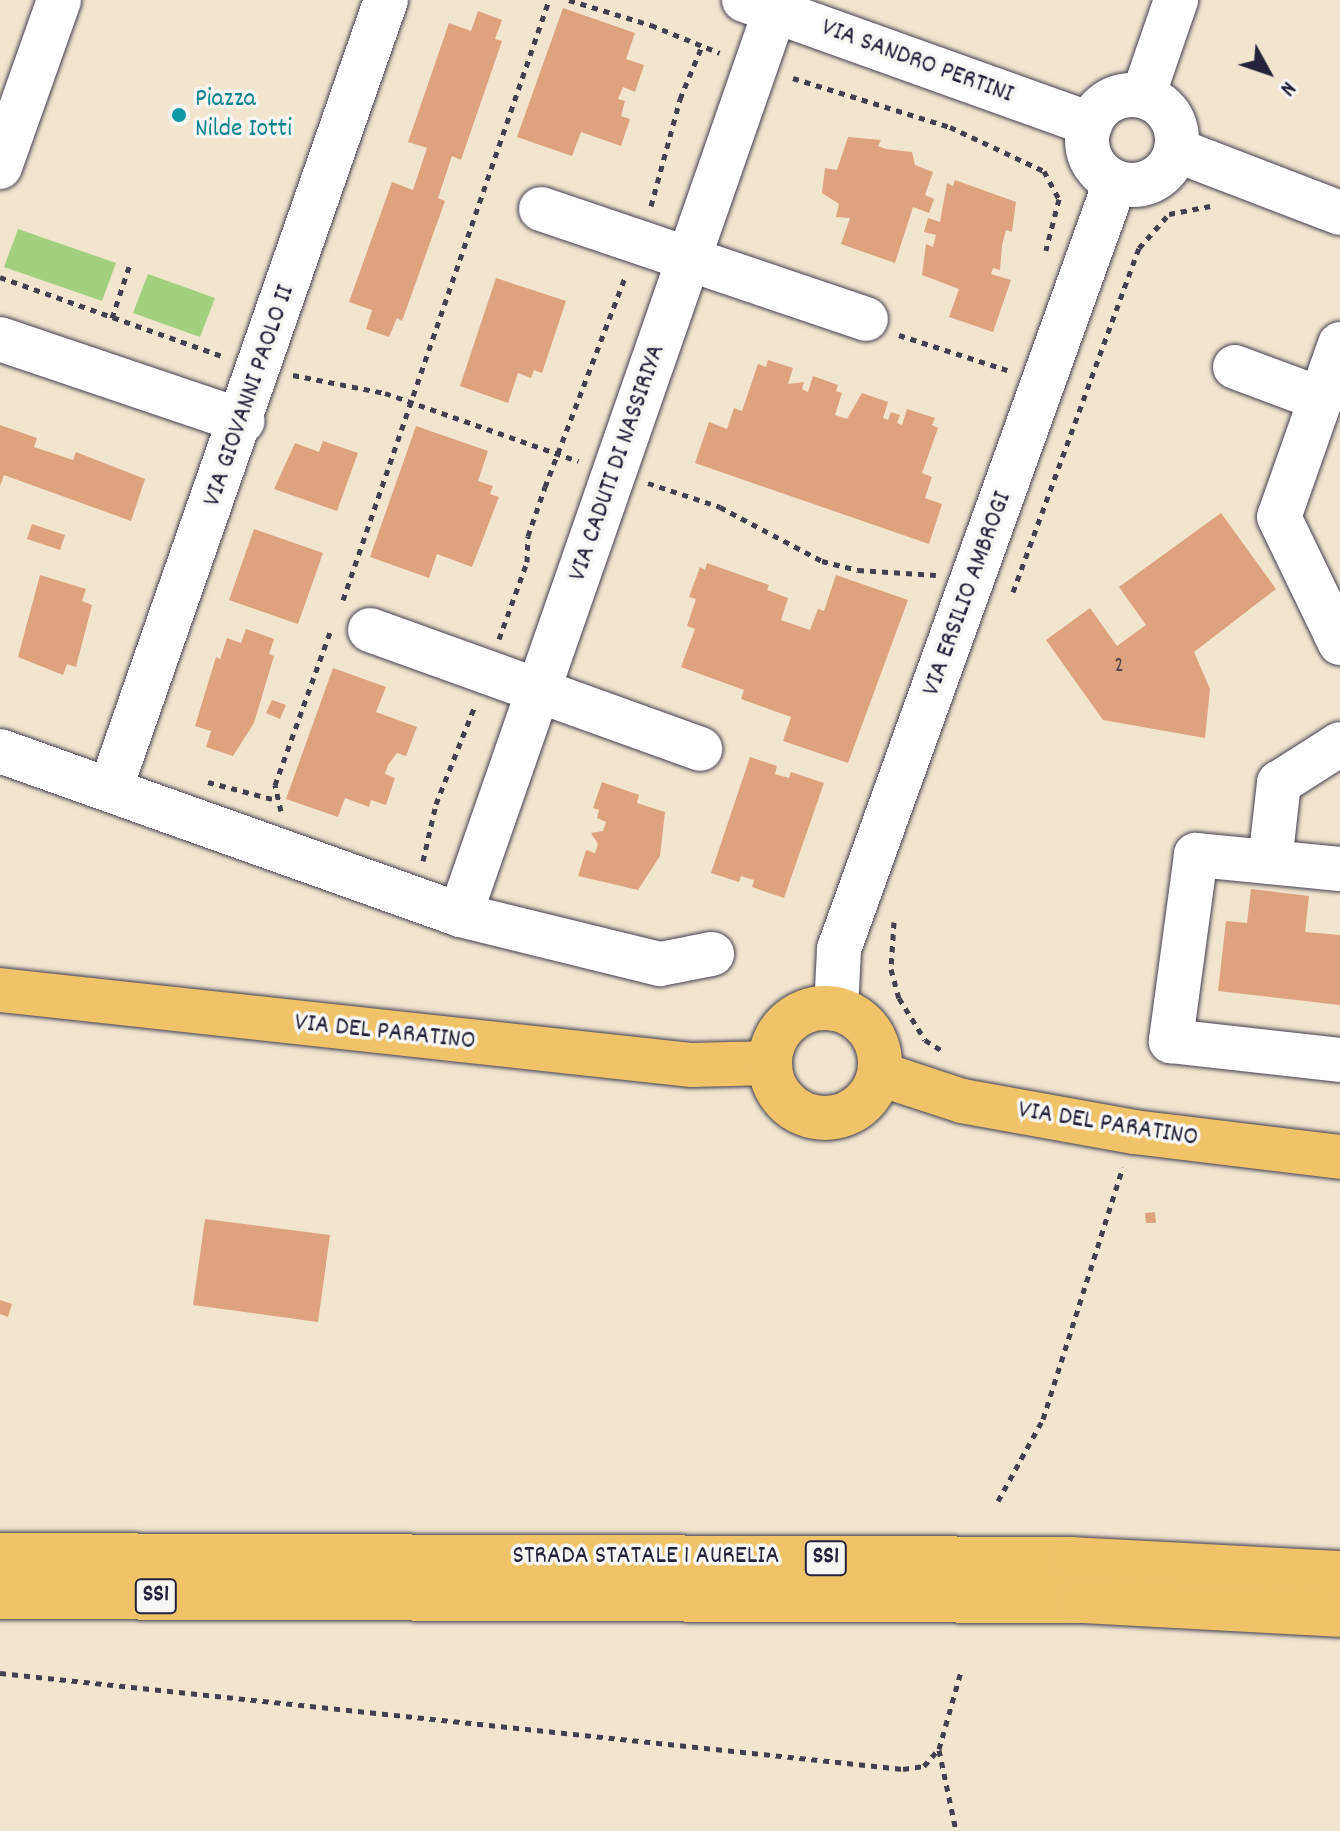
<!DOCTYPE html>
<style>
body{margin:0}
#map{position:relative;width:1340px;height:1831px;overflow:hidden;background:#f2e5ce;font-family:Dekko,sans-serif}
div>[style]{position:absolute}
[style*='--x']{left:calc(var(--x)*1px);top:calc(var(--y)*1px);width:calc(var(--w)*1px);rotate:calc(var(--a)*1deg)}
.green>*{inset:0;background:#a1d07e}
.building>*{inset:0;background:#dea27f}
.path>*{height:5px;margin-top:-2.5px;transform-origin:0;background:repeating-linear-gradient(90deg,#413f51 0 6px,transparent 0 12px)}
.roads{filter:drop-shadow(0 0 2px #413f51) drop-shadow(0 0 2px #413f51)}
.minor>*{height:44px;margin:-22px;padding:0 22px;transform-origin:22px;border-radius:22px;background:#fff}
.minor>.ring{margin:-22px;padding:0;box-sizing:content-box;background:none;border:44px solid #fff;border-radius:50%}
.major>*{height:44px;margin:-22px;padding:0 22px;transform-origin:22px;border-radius:22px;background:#f1c369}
.major>.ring{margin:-22px;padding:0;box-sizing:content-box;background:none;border:44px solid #f1c369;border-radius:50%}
.highway>*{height:44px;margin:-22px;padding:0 22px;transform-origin:22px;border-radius:22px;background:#f1c369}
.dots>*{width:22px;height:22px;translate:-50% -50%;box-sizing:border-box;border:4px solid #f6f6f2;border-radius:50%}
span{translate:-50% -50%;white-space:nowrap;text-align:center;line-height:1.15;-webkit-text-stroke:7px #f6f6f2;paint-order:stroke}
.number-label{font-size:22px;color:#51424c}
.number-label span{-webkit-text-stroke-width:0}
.shield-label span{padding:2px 6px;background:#f6f6f2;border:2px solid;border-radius:6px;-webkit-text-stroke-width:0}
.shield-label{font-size:24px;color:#22223b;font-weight:700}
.street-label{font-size:26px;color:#22223b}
.culture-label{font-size:26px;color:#0d838f}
.left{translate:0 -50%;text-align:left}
.north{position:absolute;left:1228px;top:32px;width:80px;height:80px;-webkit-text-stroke:6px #f6f6f2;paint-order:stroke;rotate:130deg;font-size:22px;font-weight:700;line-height:32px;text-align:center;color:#22223b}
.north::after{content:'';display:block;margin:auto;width:28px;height:36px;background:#22223b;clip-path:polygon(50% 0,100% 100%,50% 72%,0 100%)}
</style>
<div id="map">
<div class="green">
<i style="clip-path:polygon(18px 229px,116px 263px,102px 301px,4px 267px)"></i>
<i style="clip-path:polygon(148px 274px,215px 298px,200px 337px,133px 313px)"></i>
</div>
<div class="building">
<i style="clip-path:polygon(563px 8px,635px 33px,626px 59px,644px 65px,635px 92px,623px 87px,618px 99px,625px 101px,621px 116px,630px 119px,621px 146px,581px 132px,572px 156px,517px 137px)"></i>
<i style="clip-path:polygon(478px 11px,502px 20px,495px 39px,502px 41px,461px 160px,452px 156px,438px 198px,445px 201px,402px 321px,397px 318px,389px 337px,366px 329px,372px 310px,349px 302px,392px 182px,413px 190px,427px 148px,408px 142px,449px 23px,471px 31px)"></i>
<i style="clip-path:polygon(848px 137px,881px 140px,878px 146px,886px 149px,912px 152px,915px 165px,933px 172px,925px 195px,934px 199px,929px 213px,913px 207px,895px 263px,841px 244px,850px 218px,836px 217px,839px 204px,822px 193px,825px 168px,837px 170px)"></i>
<i style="clip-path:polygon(955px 180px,1016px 202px,1012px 232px,1006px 230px,1002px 245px,1000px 270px,993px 268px,991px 274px,1011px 280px,993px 332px,949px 317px,959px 289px,922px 275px,926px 244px,933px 247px,936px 235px,924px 232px,928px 218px,940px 222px,947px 183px,953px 186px)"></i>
<i style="clip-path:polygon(496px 278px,566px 301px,542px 373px,534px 370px,531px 378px,518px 373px,508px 403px,460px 386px)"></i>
<i style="clip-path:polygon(768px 360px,793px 368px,788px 384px,804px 382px,802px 389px,808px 392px,813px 376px,838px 385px,836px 391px,842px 393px,835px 415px,847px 419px,862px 393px,888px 402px,883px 418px,888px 420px,891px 412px,900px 415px,897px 423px,902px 425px,907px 409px,935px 418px,932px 425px,938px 428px,922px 473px,932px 477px,925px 498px,942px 504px,929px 544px,695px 463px,709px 422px,727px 429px,734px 408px,742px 411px,758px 364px,766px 367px)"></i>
<i style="clip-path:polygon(0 425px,37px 438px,34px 447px,73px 460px,76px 452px,145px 479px,131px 521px,4px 475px,0 486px)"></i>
<i style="clip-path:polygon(416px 426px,488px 451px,478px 481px,493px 486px,490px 494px,499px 497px,472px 567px,437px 554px,429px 578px,370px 557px)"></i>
<i style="clip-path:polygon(323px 441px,358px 453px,337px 511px,274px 489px,295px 443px,319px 452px)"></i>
<i style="clip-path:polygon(1221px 513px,1276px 589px,1194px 652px,1210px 689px,1205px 738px,1103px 720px,1046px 640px,1090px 608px,1117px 646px,1146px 625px,1119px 587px)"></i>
<i style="clip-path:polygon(32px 524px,65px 535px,60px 550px,27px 539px)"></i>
<i style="clip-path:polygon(254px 529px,323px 553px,298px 624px,229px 600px)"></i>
<i style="clip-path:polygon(707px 563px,769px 585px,767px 590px,788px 598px,781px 620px,810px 630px,818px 609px,824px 611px,836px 575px,908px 600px,848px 763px,783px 741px,791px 717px,741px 699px,744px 690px,681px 667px,695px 629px,687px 626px,696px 599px,689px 597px,700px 567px,705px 570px)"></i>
<i style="clip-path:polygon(40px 575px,86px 589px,82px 601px,92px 605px,76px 667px,67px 664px,63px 675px,18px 657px)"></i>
<i style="clip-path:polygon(246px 629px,274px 639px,269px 654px,274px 656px,254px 723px,233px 756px,206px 747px,211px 731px,195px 726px,216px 657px,220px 659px,227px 638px,241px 643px)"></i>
<i style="clip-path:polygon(333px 668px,386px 687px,376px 712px,417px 727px,406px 756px,397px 753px,388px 765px,385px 774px,395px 778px,386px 805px,371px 800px,369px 807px,345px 798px,338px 817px,286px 799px)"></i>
<i style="clip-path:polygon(272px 700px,286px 705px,280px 719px,266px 713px)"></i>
<i style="clip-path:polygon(750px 757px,777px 766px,775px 774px,789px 778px,791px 772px,824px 783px,784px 898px,752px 887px,754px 880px,741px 876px,739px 882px,711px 873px)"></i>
<i style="clip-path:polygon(602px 782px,639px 795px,637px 803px,665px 812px,660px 856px,638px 890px,578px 876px,586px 850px,595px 853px,598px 844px,591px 833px,603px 831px,606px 822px,597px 818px,599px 810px,593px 808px)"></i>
<i style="clip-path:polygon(1251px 889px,1309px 896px,1305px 932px,1340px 935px,1340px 1005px,1218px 991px,1226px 921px,1247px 923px)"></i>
<i style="clip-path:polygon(1155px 1212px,1156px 1223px,1146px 1223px,1145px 1213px)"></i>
<i style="clip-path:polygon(205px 1219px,330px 1235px,318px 1322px,193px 1305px)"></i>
<i style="clip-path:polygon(0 1300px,12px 1304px,8px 1317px,0 1314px)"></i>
</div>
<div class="path">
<i style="--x:569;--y:0;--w:86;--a:17"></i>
<i style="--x:651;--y:25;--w:74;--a:22.1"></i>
<i style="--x:793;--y:78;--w:164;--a:17.3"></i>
<i style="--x:950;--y:127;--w:104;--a:25.1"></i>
<i style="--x:1044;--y:171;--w:32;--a:62"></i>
<i style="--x:1059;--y:199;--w:53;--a:104.3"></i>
<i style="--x:651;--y:206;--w:111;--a:-74.8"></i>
<i style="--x:680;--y:99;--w:57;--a:-67.5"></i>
<i style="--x:0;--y:277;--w:236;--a:19.6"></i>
<i style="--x:112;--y:318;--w:57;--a:-71.6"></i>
<i style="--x:899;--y:335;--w:114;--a:18"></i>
<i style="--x:293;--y:375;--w:94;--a:11.1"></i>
<i style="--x:385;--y:393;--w:205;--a:19.4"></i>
<i style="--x:648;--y:483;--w:76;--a:18.4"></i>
<i style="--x:720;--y:507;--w:115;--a:27.9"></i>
<i style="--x:822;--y:561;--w:37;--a:14"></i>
<i style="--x:858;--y:570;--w:78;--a:3.7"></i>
<i style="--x:1013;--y:592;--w:366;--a:-69.9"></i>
<i style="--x:1139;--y:248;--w:45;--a:-48.6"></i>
<i style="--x:1169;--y:214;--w:42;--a:-11"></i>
<i style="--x:343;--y:600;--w:634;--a:-71.05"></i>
<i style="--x:499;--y:639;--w:82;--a:-70"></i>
<i style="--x:527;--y:562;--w:26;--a:-88"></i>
<i style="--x:528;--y:536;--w:52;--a:-70.9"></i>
<i style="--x:545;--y:487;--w:227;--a:-69.1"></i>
<i style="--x:208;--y:782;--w:70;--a:14.8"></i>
<i style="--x:281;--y:811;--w:27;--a:-103"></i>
<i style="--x:275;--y:785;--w:163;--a:-70.2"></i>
<i style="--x:423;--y:861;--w:58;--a:-77.2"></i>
<i style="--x:436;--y:804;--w:103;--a:-68.4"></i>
<i style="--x:894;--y:922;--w:47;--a:93.7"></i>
<i style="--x:891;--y:969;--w:30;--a:75"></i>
<i style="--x:899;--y:998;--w:49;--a:58.2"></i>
<i style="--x:925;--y:1040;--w:22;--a:32"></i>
<i style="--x:998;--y:1501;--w:94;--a:-61.2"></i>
<i style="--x:1043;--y:1419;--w:264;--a:-72.4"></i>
<i style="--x:0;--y:1673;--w:908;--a:6.07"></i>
<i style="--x:903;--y:1769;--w:21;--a:-8"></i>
<i style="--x:924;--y:1766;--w:23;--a:-49"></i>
<i style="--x:939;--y:1749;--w:81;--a:-74.2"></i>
<i style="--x:939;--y:1750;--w:83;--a:78.1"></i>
</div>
<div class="roads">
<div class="minor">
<i style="--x:744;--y:0;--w:368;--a:19.7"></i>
<i class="ring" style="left:1087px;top:95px;width:46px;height:46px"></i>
<i style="--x:1143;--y:96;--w:102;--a:-71"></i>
<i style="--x:1176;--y:150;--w:176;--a:21"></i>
<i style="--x:0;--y:167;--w:177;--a:-70.5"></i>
<i style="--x:541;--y:209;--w:343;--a:18.7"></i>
<i style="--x:0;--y:339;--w:256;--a:18.7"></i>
<i style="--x:1340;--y:344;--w:183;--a:109.4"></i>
<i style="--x:1279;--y:517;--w:140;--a:64.2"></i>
<i style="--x:1235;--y:367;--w:92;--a:20.4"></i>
<i style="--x:370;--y:630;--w:351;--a:19.8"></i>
<i style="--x:0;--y:751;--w:488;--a:19.6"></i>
<i style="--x:460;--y:915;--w:206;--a:13.8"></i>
<i style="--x:660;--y:964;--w:53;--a:-10.9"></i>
<i style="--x:110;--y:790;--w:837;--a:-70.74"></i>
<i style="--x:1270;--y:862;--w:80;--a:-83.5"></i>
<i style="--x:1279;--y:783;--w:72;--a:-32.6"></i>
<i style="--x:1340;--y:869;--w:145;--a:-174.4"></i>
<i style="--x:1196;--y:855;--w:188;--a:97.7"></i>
<i style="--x:1171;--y:1041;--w:170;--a:6.4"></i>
<i style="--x:460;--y:915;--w:957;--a:-70.79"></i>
<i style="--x:836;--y:1009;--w:60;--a:-87.1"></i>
<i style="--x:839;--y:949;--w:814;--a:-70.19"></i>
</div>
<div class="major">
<i style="--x:0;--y:990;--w:696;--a:6.19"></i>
<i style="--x:692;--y:1065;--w:78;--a:-1.5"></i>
<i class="ring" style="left:770px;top:1008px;width:66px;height:66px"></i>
<i style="--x:880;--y:1074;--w:86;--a:18.2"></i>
<i style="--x:962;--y:1101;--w:175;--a:10.2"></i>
<i style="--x:1134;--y:1132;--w:208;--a:6.9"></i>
</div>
<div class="highway">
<i style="--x:0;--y:1555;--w:1072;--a:0.21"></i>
<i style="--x:1072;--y:1559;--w:268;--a:3"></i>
<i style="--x:0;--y:1597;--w:1082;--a:0.21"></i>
<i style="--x:1082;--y:1601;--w:258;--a:3.1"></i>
</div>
</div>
<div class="dots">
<i style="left:179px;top:115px;background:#0f9aa8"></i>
</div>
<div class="number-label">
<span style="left:1119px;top:667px">2</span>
</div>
<div class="shield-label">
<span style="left:826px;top:1558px">SS1</span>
<span style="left:156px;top:1596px">SS1</span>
</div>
<div class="street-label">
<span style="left:917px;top:62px;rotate:20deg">VIA SANDRO PERTINI</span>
<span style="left:250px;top:396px;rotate:-71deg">VIA GIOVANNI PAOLO II</span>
<span style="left:618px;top:463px;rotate:-71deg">VIA CADUTI DI NASSIRIYA</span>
<span style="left:968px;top:594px;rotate:-70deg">VIA ERSILIO AMBROGI</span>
<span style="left:385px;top:1033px;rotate:6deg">VIA DEL PARATINO</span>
<span style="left:1108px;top:1125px;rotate:9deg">VIA DEL PARATINO</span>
<span style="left:646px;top:1557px">STRADA STATALE 1 AURELIA</span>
</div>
<div class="culture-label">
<span class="left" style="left:195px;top:115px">Piazza<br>Nilde Iotti</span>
</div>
<div class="north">N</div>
</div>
